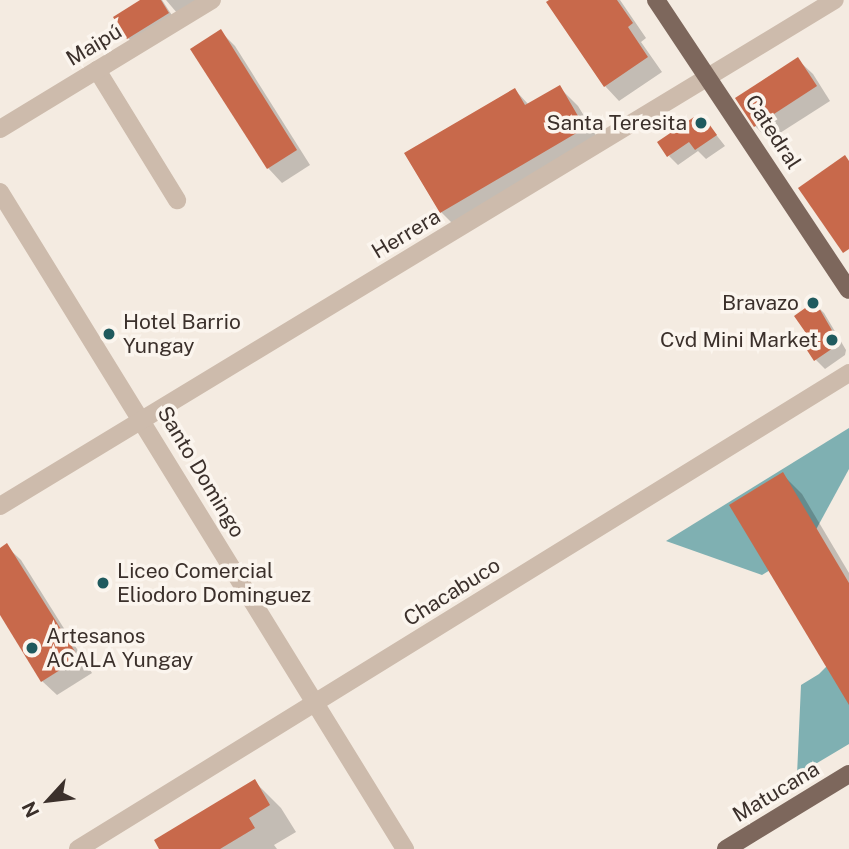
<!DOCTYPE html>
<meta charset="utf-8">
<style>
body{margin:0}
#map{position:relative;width:849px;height:849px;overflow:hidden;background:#f4ebe1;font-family:"Public Sans",sans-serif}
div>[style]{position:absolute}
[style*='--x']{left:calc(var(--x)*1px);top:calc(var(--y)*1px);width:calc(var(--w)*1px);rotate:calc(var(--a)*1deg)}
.water>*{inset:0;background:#7fb0b2}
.shadow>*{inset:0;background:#0003}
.building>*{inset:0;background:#c8694b}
.minor>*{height:18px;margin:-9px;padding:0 9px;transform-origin:9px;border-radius:9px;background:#cdbbac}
.major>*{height:18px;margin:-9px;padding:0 9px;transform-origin:9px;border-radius:9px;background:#7d675c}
.dots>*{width:19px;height:19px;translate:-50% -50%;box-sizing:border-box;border:4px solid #fbf5ee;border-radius:50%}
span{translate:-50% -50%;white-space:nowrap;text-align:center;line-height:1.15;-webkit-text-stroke:7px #fbf5ee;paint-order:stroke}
.street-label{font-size:21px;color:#3b302b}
.poi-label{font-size:21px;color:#3b302b}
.right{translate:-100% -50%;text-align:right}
.left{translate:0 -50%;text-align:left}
.north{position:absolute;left:14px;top:765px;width:70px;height:70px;-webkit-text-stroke:5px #fbf5ee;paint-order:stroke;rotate:243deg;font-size:19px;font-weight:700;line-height:28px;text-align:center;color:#3b302b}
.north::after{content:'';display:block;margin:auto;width:24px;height:32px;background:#3b302b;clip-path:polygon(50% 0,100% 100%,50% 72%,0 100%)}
</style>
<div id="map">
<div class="water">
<i style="clip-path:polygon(849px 428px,849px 469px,806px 548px,762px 575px,666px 541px)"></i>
<i style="clip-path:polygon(849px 644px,849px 744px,797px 775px,801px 685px,819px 674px)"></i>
</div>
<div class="shadow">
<i style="clip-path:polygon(143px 0,162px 0,177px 23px,138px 48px,128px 38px)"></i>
<i style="clip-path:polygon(166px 0,216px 0,183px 20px)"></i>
<i style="clip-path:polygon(553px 0,620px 0,646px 38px,641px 42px,662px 72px,619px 101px,605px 86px)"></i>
<i style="clip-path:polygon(221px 32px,235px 46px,310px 165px,282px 183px,268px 168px)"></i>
<i style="clip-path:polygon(798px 60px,813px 74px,830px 101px,769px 140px,755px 126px)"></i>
<i style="clip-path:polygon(559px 87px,578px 106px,603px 147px,460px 231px,441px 212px,407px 154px,515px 90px,529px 105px)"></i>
<i style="clip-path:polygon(703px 118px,725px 146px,706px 159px,698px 151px,678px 165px,669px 156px)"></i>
<i style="clip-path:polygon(815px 304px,824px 313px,846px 350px,845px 355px,825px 369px,815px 359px,810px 336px)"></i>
<i style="clip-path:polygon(783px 475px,802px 494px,849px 573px,849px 701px)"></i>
<i style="clip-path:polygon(6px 546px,21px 560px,92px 673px,57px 695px,42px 681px,0 612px,0 550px)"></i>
<i style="clip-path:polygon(255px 782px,281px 808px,296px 832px,274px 845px,277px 849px,161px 849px)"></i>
</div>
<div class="building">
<i style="clip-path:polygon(140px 0,161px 0,169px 13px,127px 39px,113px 17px)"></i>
<i style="clip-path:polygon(549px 0,617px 0,633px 23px,628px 27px,648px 57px,604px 87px,546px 2px)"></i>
<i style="clip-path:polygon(221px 29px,297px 150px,267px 169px,190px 49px)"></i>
<i style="clip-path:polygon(798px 57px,817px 86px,754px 127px,735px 98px)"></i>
<i style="clip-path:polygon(560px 85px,585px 128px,440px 213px,404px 153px,515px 88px,525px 105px)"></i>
<i style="clip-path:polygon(694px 117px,704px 117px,717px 135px,695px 150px,689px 142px,667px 157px,657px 142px)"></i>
<i style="clip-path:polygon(845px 155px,849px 161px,849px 249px,843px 253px,798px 188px)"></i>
<i style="clip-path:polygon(815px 301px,837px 339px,836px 346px,814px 361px,801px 341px,808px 336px,794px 316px)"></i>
<i style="clip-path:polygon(783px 472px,849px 583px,849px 705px,729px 505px)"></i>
<i style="clip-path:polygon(7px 543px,79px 658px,41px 682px,0 615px,0 548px)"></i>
<i style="clip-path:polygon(255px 779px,270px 805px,249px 818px,255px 828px,220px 849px,159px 849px,154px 840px)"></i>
</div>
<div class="minor">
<i style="--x:97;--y:70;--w:153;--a:58.4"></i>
<i style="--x:0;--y:129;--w:248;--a:-31.3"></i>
<i style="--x:0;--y:192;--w:772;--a:58.35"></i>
<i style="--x:0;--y:506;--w:976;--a:-31.22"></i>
<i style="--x:78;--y:849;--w:906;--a:-31.69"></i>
</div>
<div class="major">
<i style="--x:656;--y:0;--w:348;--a:56.4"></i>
<i style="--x:726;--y:849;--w:144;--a:-31.4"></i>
</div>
<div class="dots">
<i style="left:701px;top:123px;background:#1f5a5e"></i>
<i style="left:813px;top:303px;background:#1f5a5e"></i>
<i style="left:109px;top:334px;background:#1f5a5e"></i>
<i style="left:832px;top:340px;background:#1f5a5e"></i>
<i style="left:103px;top:583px;background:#1f5a5e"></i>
<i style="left:32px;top:648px;background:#1f5a5e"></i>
</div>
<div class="street-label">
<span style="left:94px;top:45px;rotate:-31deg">Maipú</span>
<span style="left:773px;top:132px;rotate:57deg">Catedral</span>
<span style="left:406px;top:234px;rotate:-31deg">Herrera</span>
<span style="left:201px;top:472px;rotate:59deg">Santo Domingo</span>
<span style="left:452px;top:592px;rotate:-32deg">Chacabuco</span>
<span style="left:776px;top:792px;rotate:-31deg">Matucana</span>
</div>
<div class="poi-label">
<span class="right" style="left:687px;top:123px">Santa Teresita</span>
<span class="right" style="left:799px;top:303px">Bravazo</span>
<span class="left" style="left:123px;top:334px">Hotel Barrio<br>Yungay</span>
<span class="right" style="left:818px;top:340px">Cvd Mini Market</span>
<span class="left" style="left:117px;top:583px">Liceo Comercial<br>Eliodoro Dominguez</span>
<span class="left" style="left:46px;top:648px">Artesanos<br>ACALA Yungay</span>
</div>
<div class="north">N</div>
</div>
